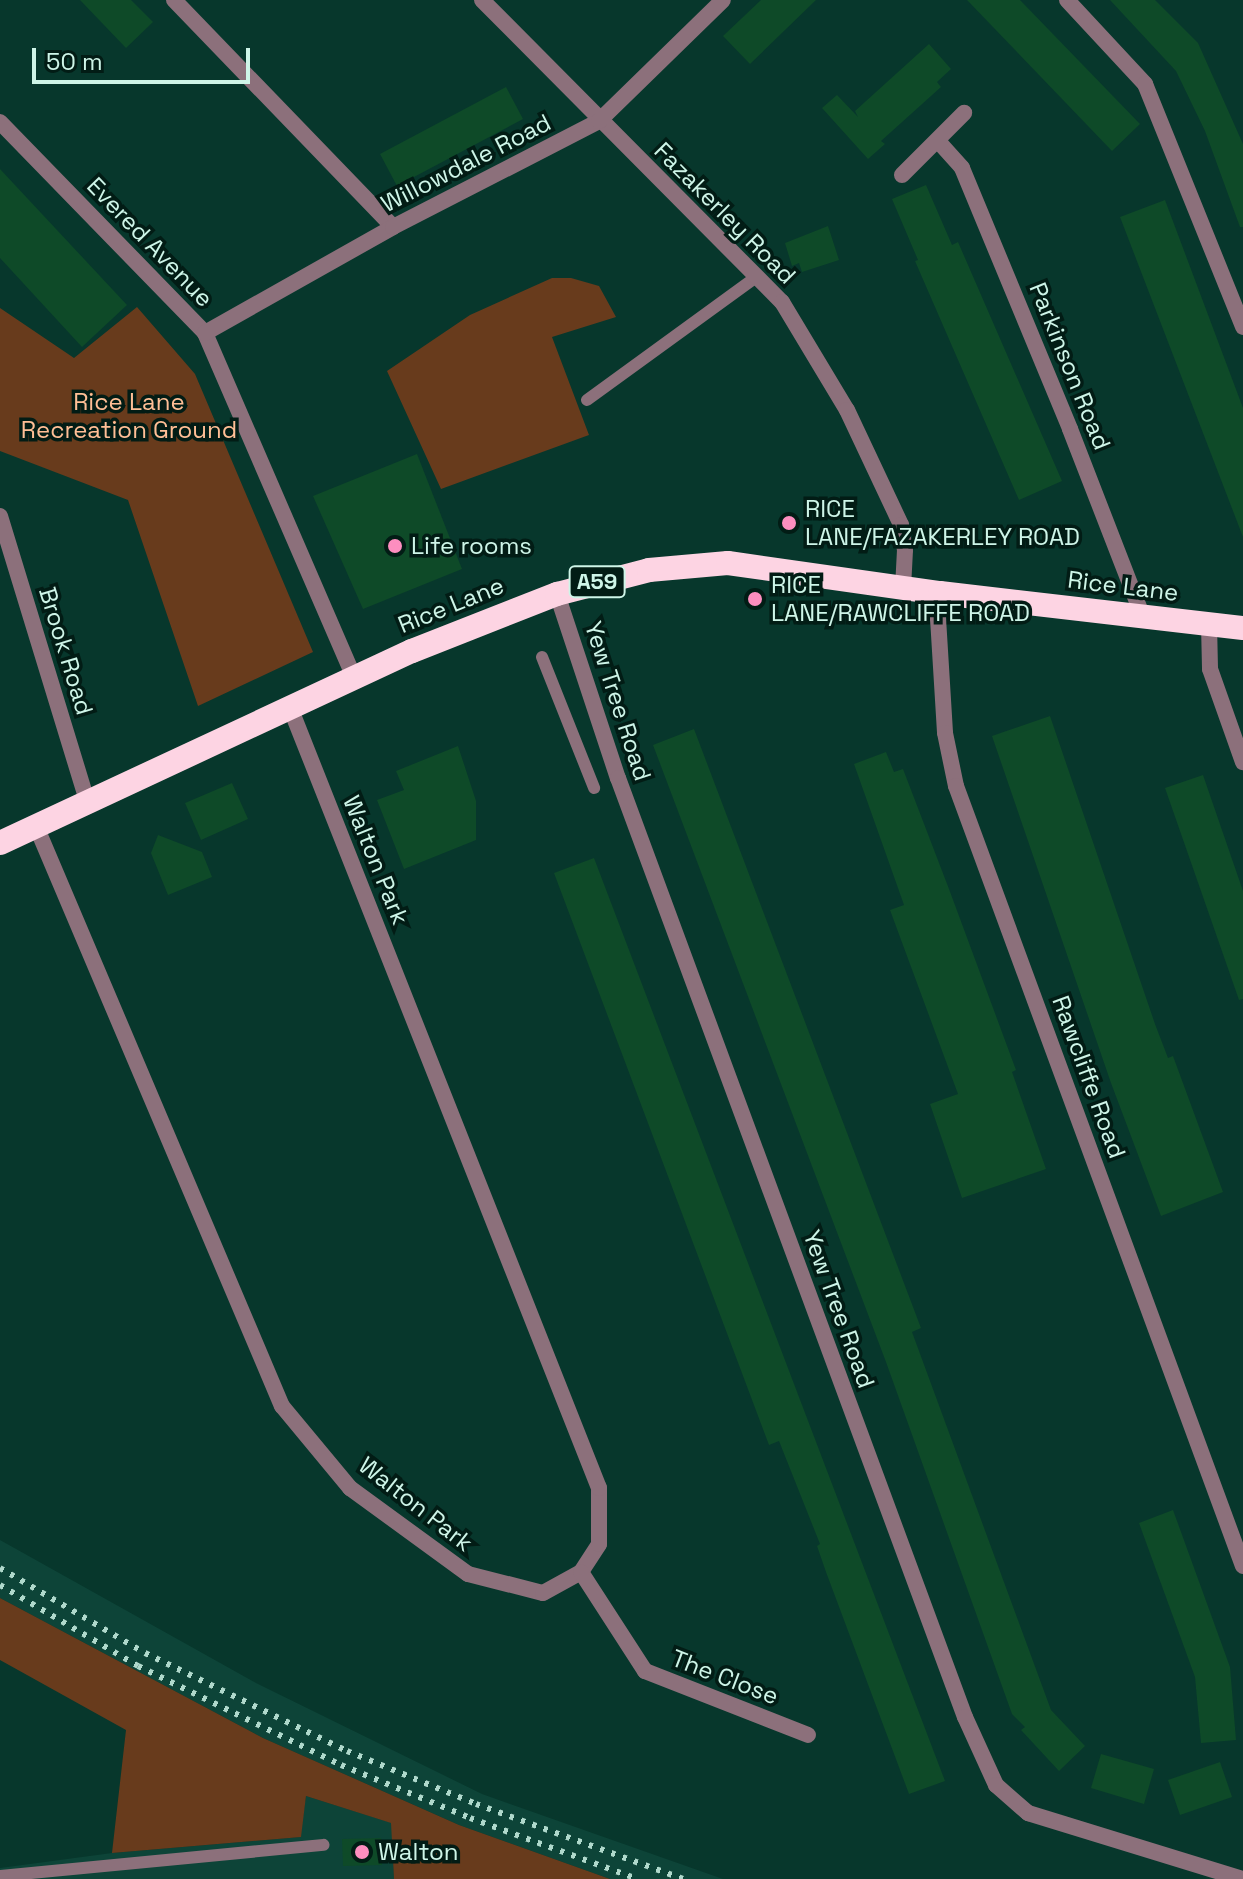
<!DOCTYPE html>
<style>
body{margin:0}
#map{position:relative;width:1243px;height:1879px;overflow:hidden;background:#07372c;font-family:"Space Grotesk",sans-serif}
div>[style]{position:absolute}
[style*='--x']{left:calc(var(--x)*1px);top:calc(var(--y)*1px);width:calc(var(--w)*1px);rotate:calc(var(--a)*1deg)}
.built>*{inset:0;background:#0d4438}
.green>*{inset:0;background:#683b1c}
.building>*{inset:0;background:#0e4a28}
.lane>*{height:12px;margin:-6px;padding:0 6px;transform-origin:6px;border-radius:6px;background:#8c707b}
.street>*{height:16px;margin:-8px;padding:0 8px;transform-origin:8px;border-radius:8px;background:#8c707b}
.highway>*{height:24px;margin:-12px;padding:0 12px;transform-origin:12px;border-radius:12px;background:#fdd4e3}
.rail>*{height:6px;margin-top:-3px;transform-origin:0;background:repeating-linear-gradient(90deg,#b0d9cc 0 4px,transparent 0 12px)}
.dots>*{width:22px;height:22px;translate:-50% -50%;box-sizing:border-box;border:4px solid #021c15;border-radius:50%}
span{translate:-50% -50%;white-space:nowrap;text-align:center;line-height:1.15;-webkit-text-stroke:7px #021c15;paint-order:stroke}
.shield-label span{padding:2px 6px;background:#021c15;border:2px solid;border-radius:6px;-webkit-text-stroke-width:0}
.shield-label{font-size:22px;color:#cef5e8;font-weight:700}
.street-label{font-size:24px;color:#cef5e8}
.park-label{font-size:24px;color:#ffbf96}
.poi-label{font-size:24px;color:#cef5e8}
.left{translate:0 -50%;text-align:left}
.scale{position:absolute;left:32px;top:48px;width:218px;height:36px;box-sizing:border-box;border:4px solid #cef5e8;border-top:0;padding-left:10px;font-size:24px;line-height:28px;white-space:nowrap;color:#cef5e8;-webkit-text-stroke:6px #021c15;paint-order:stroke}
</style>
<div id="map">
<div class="built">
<i style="clip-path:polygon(0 1540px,256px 1683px,482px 1794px,723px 1879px,610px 1879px,459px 1825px,263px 1738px,0 1598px)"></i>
<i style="clip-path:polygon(306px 1796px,392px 1823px,394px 1879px,0 1879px,0 1868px,112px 1853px,300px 1837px)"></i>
</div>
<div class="green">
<i style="clip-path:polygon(552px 278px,571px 278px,599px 286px,616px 317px,552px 337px,589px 435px,441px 489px,387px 371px,470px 315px)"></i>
<i style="clip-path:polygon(137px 307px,195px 374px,313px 652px,198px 706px,128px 500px,0 451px,0 308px,74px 358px)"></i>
<i style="clip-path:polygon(0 1598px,263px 1738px,459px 1825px,610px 1879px,394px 1879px,391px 1823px,306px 1796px,301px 1837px,112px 1853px,126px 1730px,0 1660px)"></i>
</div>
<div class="building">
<i style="clip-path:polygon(80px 0,131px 0,153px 22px,126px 48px)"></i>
<i style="clip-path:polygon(761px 0,816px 0,750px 64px,723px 36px)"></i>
<i style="clip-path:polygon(967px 0,1020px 0,1140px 124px,1112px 151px)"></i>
<i style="clip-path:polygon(1110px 0,1155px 0,1198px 43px,1243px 144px,1243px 227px,1240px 227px,1205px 131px,1176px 71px)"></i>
<i style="clip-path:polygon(929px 44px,951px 69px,937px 82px,941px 87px,881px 141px,885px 144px,868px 159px,822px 108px,837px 95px,858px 117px,855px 111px)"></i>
<i style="clip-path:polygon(506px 87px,523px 119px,397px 186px,380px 154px)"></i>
<i style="clip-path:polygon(0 169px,127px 305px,82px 347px,0 258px)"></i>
<i style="clip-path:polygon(926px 185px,952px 245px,958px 242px,1062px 481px,1019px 500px,915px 261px,918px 260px,892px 199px)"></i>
<i style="clip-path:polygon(1165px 200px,1243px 408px,1243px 537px,1120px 217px)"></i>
<i style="clip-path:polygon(828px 226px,839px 260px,802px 272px,799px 263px,792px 266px,785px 243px)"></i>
<i style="clip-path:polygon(417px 454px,462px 569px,363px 609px,313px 496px)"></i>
<i style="clip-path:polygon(1050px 716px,1155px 1024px,1168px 1058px,1173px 1056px,1223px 1192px,1161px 1216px,1111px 1083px,992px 736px)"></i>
<i style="clip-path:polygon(694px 729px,921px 1328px,912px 1332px,1051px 1710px,1085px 1746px,1059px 1771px,1021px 1730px,1025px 1727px,1012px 1714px,886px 1362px,653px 745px)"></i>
<i style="clip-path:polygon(458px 746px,476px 801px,476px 840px,404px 869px,377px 800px,404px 790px,396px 771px)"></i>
<i style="clip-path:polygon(886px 752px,894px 772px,903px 769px,949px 889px,1016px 1070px,1012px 1072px,1046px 1169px,962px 1198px,930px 1104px,958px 1094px,890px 910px,904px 905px,854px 764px)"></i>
<i style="clip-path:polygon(1203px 775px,1243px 891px,1243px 999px,1239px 1000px,1165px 788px)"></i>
<i style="clip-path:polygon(232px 783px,248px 819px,201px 840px,185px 803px)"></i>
<i style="clip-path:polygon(158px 835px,202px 852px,212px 877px,168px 895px,151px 853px)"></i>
<i style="clip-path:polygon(594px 858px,945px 1781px,909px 1794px,826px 1572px,817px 1546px,820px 1544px,779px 1441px,769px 1445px,554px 873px)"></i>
<i style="clip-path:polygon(1173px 1510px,1230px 1667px,1236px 1740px,1201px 1743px,1195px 1677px,1139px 1523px)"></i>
<i style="clip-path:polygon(1101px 1754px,1154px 1769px,1144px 1804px,1091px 1788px)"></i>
<i style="clip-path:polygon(1220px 1762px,1232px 1797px,1180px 1815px,1168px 1780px)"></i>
<i style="clip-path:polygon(381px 1838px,382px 1865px,343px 1866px,342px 1839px)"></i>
</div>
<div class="lane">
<i style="--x:587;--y:400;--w:209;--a:-36"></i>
<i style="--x:542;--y:657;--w:141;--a:68.3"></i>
<i style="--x:0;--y:1876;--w:325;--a:-5.5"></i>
</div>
<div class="street">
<i style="--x:174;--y:0;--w:315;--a:46"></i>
<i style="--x:482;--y:0;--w:426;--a:45.2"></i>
<i style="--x:782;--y:302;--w:126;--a:59"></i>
<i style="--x:847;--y:410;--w:127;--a:64.8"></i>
<i style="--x:901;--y:525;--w:25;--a:81"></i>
<i style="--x:905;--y:550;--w:36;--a:93"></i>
<i style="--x:1067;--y:0;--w:115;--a:47.1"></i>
<i style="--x:1145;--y:84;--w:262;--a:68"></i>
<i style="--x:0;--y:122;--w:294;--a:45.8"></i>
<i style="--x:205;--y:333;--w:375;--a:66.6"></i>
<i style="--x:938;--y:141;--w:36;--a:48"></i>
<i style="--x:962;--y:168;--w:282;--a:67.5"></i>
<i style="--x:1070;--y:429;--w:202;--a:68.8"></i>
<i style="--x:902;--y:175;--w:88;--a:-45"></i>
<i style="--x:205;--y:333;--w:216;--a:-29.4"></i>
<i style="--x:393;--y:227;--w:232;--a:-27.2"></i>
<i style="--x:599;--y:121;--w:173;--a:-44.3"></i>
<i style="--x:0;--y:516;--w:298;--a:73"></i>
<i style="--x:940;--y:593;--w:25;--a:95"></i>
<i style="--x:938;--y:618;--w:115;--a:86.5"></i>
<i style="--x:945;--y:733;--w:54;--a:78.3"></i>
<i style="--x:956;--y:786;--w:831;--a:69.8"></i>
<i style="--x:557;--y:594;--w:194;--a:71.7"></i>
<i style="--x:618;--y:778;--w:1001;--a:69.72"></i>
<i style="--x:965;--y:1717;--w:75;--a:65.5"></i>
<i style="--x:996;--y:1785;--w:43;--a:41.2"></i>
<i style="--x:1028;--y:1813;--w:224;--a:17.1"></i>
<i style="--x:1209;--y:624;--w:45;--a:88.7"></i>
<i style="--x:1210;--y:669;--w:99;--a:70.5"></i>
<i style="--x:36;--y:826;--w:630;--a:67.02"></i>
<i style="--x:282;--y:1406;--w:107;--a:50.3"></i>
<i style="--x:350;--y:1488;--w:146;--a:36.1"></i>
<i style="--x:468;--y:1574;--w:77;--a:14.2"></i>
<i style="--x:543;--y:1593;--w:43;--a:-28.9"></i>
<i style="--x:581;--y:1572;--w:33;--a:-57"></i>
<i style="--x:599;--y:1544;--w:56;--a:-90"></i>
<i style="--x:599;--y:1488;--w:840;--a:-111.59"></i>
<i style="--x:581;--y:1572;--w:118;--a:57.1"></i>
<i style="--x:645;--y:1671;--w:175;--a:21.4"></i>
</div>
<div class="highway">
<i style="--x:0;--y:843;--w:455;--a:-25"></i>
<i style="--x:412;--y:651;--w:156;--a:-21.5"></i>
<i style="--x:557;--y:594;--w:95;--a:-14.6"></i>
<i style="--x:649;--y:570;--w:79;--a:-5.1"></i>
<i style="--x:728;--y:563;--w:214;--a:8.1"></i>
<i style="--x:940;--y:593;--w:305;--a:6.6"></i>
</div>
<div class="rail">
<i style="--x:0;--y:1568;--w:168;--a:30.4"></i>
<i style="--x:145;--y:1653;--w:225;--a:25.9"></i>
<i style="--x:347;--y:1751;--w:139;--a:22.3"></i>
<i style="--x:476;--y:1804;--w:220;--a:19.9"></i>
<i style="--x:0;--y:1585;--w:160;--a:30.4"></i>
<i style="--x:138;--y:1666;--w:226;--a:26"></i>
<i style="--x:341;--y:1765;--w:139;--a:22.3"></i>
<i style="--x:470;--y:1818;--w:179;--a:20"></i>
</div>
<div class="dots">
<i style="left:789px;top:523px;background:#fd8ebf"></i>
<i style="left:395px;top:546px;background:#fd8ebf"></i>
<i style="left:755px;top:599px;background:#fd8ebf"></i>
<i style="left:362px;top:1852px;background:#fd8ebf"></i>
</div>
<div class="shield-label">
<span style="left:597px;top:582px">A59</span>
</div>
<div class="street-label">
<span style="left:466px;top:163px;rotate:-27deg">Willowdale Road</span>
<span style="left:725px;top:213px;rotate:45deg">Fazakerley Road</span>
<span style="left:150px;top:242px;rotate:46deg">Evered Avenue</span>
<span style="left:1070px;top:366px;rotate:68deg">Parkinson Road</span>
<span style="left:1123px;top:586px;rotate:7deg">Rice Lane</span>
<span style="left:451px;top:605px;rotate:-22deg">Rice Lane</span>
<span style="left:66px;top:651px;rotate:73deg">Brook Road</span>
<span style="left:618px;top:701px;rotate:72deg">Yew Tree Road</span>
<span style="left:376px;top:860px;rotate:68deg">Walton Park</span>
<span style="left:1089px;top:1077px;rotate:70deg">Rawcliffe Road</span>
<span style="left:839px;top:1309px;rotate:70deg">Yew Tree Road</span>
<span style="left:416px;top:1504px;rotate:38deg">Walton Park</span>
<span style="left:725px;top:1677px;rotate:21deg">The Close</span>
</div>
<div class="park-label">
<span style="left:129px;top:416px">Rice Lane<br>Recreation Ground</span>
</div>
<div class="poi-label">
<span class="left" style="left:805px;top:523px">RICE<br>LANE/FAZAKERLEY ROAD</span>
<span class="left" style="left:411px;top:546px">Life rooms</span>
<span class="left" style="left:771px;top:599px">RICE<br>LANE/RAWCLIFFE ROAD</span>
<span class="left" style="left:378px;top:1852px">Walton</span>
</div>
<div class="scale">50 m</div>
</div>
